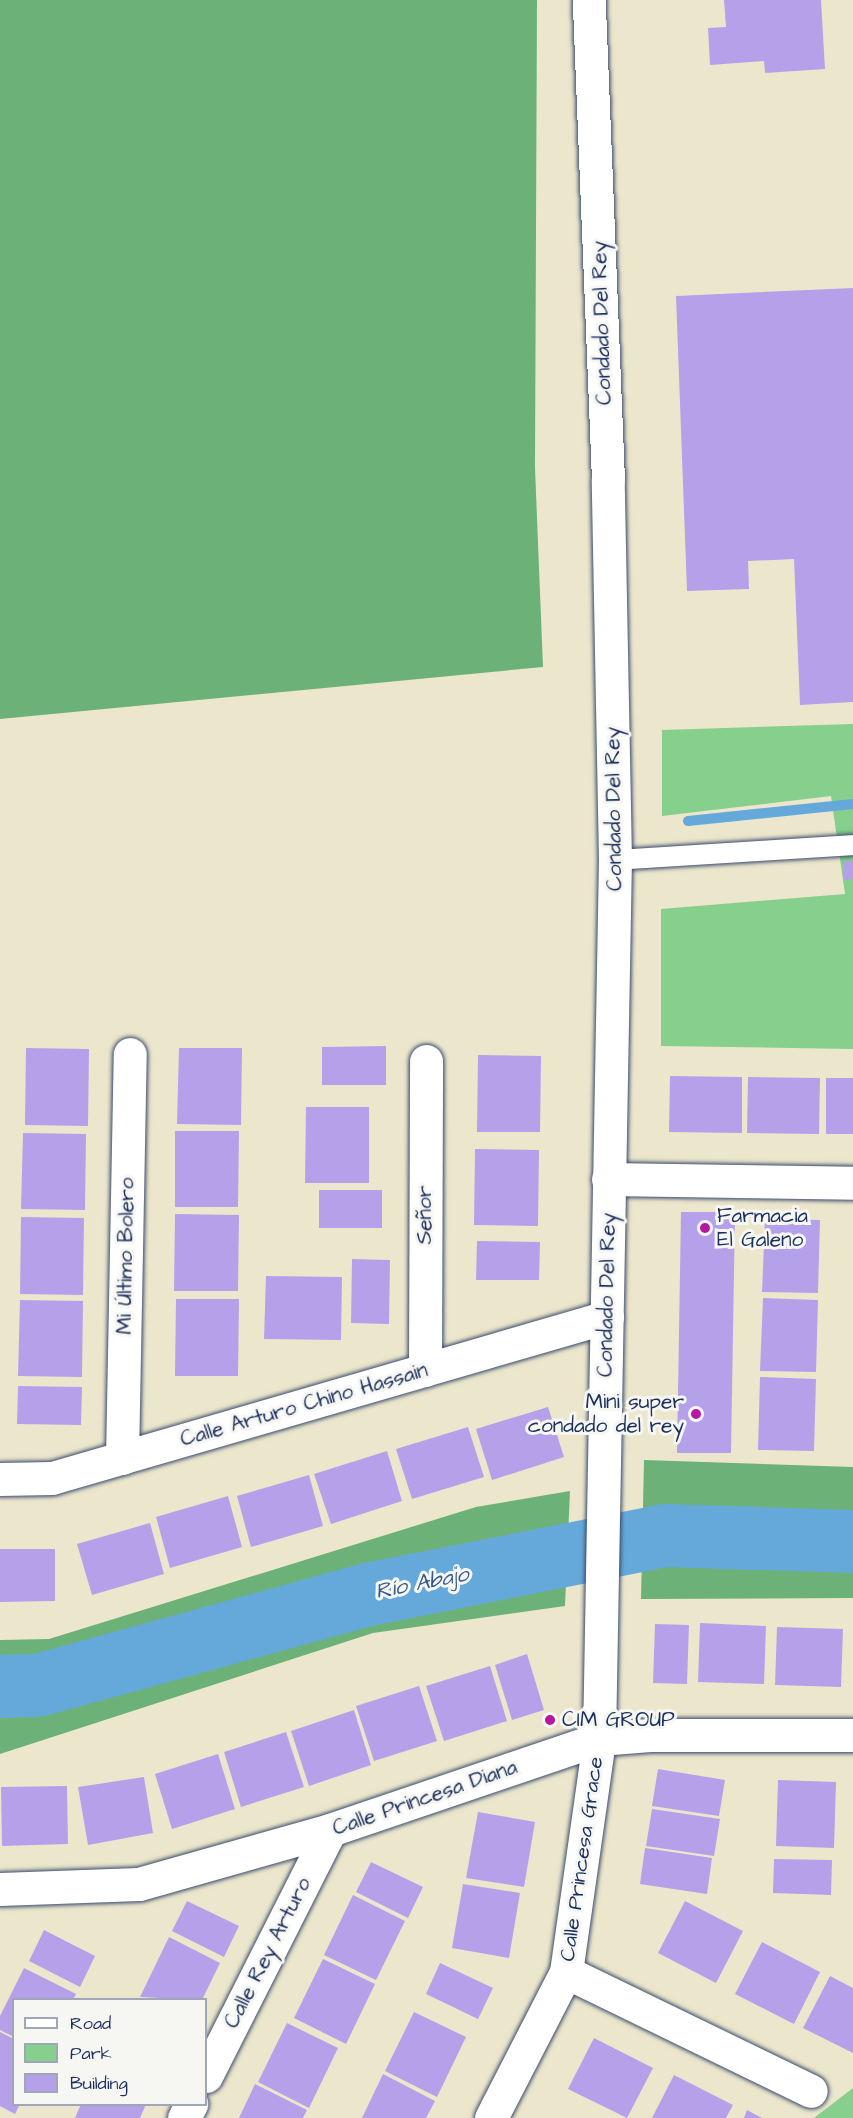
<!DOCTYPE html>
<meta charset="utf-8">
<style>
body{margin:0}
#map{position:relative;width:853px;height:2118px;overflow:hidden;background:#ece7cc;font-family:"Architects Daughter",sans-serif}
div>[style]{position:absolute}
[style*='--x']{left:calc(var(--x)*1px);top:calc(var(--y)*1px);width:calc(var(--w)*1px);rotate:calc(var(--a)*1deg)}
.green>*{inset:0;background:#86cf8c}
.forest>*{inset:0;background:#6cb278}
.stream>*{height:10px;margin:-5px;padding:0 5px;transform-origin:5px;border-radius:5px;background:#65a9da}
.river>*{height:63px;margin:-31.5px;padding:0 31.5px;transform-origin:31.5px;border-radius:31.5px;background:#65a9da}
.building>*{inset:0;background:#b5a1ea}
.roads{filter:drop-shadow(0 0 2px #3a4b6e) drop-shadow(0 0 2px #3a4b6e)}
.lane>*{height:20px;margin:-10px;padding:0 10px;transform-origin:10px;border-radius:10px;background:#fff}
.street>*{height:33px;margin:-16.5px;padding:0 16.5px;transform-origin:16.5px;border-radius:16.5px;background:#fff}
.dots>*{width:16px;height:16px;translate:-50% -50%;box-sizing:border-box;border:3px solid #f6f6f2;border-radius:50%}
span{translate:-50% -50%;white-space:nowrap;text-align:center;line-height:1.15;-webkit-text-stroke:6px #f6f6f2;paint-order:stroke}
.street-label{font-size:21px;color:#1b2f5e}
.poi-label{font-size:21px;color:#1b2f5e}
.left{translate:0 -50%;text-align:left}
.right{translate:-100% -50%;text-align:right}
.water-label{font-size:22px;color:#355a89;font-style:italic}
.legend{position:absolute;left:12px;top:1998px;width:195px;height:108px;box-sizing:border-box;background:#f6f6f2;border:2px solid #9ea6b7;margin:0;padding:8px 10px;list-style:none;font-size:18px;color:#1b2f5e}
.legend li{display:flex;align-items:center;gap:12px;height:30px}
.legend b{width:30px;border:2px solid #9ea6b7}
</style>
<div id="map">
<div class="green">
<i style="clip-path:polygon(853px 724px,853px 1049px,661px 1046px,661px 909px,845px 894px,831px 796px,662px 816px,662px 730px)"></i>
<i style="clip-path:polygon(853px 2088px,853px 2118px,814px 2118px)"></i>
</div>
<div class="forest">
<i style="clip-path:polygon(0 0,537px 0,535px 468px,543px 667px,0 719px)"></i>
<i style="clip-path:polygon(644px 1460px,853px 1467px,853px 1598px,641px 1599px)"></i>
<i style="clip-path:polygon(570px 1491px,565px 1606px,373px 1633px,0 1754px,0 1640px,49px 1639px,476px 1507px)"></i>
</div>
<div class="stream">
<i style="--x:688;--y:821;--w:166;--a:-5.9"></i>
</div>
<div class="river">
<i style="--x:0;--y:1686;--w:37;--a:-2"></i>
<i style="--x:37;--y:1685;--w:342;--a:-15.4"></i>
<i style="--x:367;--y:1594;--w:303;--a:-11.2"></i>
<i style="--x:664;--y:1535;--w:189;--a:1.8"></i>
</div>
<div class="building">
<i style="clip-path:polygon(724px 0,821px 0,825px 69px,765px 73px,764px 61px,710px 65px,708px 28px,726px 27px)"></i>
<i style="clip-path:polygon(853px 288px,853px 702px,800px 705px,794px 559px,748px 561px,749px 589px,687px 591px,676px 296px)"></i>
<i style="clip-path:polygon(853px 861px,853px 879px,844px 880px,843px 862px)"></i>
<i style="clip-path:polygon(386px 1046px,386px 1085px,322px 1085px,322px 1047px)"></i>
<i style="clip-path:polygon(26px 1048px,89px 1049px,88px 1126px,25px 1125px)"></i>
<i style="clip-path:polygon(179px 1048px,242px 1048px,241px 1125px,177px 1124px)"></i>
<i style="clip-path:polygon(478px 1055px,541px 1056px,540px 1132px,477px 1132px)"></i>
<i style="clip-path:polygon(670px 1076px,742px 1077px,742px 1133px,669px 1132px)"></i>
<i style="clip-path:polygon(748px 1077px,820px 1078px,819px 1134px,747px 1133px)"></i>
<i style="clip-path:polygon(826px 1078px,853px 1078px,853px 1134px,826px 1134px)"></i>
<i style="clip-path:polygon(306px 1107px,369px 1107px,369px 1183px,305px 1183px)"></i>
<i style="clip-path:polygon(175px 1131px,239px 1131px,238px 1207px,175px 1207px)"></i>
<i style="clip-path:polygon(23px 1133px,86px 1134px,85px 1210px,21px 1209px)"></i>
<i style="clip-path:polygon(475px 1149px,539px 1150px,538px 1226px,474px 1225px)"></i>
<i style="clip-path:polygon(319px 1190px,382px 1190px,382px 1228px,319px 1228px)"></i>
<i style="clip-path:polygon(681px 1212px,735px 1212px,731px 1453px,677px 1453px)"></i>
<i style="clip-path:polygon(175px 1214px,239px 1215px,238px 1291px,174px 1291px)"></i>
<i style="clip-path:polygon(21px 1217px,84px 1218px,83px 1295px,20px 1294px)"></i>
<i style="clip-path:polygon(765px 1219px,820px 1220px,818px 1293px,762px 1292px)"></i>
<i style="clip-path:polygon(477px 1241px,540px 1242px,539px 1280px,476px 1280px)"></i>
<i style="clip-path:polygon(352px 1259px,390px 1260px,389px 1324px,351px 1323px)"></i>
<i style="clip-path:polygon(266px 1276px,342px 1277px,341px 1340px,264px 1339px)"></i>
<i style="clip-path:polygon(763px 1298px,818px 1300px,816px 1372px,760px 1371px)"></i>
<i style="clip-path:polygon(176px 1299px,239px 1299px,238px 1376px,175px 1376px)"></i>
<i style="clip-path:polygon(20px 1300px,83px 1301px,82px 1377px,18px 1376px)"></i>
<i style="clip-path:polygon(760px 1377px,816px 1379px,814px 1451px,758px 1450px)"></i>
<i style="clip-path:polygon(18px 1386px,82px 1387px,81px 1425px,17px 1424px)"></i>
<i style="clip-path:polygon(548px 1407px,564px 1457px,492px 1480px,476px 1429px)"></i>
<i style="clip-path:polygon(468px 1427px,484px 1477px,412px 1499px,396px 1449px)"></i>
<i style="clip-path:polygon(387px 1451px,402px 1501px,331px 1524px,314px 1474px)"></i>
<i style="clip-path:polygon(309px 1475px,323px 1526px,251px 1547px,237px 1496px)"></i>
<i style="clip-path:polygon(228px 1496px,242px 1547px,170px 1568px,156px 1517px)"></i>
<i style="clip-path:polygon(150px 1523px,164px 1574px,92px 1595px,77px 1544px)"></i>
<i style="clip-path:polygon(0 1549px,55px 1549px,55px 1601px,0 1602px)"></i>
<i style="clip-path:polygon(700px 1623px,766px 1626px,764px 1684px,698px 1682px)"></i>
<i style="clip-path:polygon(655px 1624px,689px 1625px,687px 1684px,653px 1683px)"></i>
<i style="clip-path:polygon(777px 1627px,843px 1629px,841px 1687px,775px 1685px)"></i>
<i style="clip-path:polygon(527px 1654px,544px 1710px,512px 1720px,495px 1665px)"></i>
<i style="clip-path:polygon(490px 1666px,507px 1721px,444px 1741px,426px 1686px)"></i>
<i style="clip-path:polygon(419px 1686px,437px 1741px,374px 1761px,356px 1706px)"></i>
<i style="clip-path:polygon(354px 1710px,371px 1765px,309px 1786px,291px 1731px)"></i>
<i style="clip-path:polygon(286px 1732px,304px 1787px,241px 1807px,224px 1752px)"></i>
<i style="clip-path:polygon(218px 1754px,235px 1809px,172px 1829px,155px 1774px)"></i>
<i style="clip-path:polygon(658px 1769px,725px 1780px,719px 1816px,652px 1806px)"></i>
<i style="clip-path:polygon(144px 1777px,153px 1833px,88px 1845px,78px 1787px)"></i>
<i style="clip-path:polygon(778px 1780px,836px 1782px,834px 1848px,776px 1846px)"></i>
<i style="clip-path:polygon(67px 1786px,68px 1844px,2px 1846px,1px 1787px)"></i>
<i style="clip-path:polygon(652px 1809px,720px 1819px,714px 1856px,646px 1846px)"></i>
<i style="clip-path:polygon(478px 1812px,535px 1822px,524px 1887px,466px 1878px)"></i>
<i style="clip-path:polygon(645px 1848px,712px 1858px,707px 1894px,640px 1884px)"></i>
<i style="clip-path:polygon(774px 1859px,832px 1860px,831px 1895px,773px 1893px)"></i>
<i style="clip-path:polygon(371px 1862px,423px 1887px,408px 1918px,356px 1892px)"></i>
<i style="clip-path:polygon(463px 1884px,520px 1893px,509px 1958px,452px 1948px)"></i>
<i style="clip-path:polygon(353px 1895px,405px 1921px,376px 1980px,324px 1955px)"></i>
<i style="clip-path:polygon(187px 1901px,239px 1926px,224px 1957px,172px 1931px)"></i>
<i style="clip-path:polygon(685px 1901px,743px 1931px,716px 1983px,658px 1953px)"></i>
<i style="clip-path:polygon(44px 1930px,95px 1956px,80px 1987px,29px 1961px)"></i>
<i style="clip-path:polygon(169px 1937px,220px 1963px,202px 2000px,140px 1997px)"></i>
<i style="clip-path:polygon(762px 1942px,820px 1972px,794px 2024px,735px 1994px)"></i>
<i style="clip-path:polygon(323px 1959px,375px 1984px,346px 2044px,294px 2018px)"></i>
<i style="clip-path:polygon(440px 1963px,493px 1988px,478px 2019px,426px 1994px)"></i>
<i style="clip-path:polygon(24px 1968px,76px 1994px,73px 2000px,14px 2000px,14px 2037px,0 2030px,0 2016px)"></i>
<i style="clip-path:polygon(830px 1976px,853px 1988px,853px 2053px,803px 2028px)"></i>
<i style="clip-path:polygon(414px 2012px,466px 2037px,437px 2097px,385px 2071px)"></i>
<i style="clip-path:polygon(287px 2023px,338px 2048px,309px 2108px,258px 2082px)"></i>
<i style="clip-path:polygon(0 2032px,14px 2039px,14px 2104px,20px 2104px,15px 2114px,0 2106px)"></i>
<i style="clip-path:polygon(594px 2038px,653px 2068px,627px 2118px,568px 2089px)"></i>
<i style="clip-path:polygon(383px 2074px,435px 2101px,426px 2118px,362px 2118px)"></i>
<i style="clip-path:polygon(674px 2075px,733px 2105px,726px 2118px,652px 2118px)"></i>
<i style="clip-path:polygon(255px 2084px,307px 2110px,303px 2118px,239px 2118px)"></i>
<i style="clip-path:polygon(81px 2104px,146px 2104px,140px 2118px,75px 2118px)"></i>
<i style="clip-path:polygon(747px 2110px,762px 2118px,744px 2118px)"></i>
</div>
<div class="roads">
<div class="lane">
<i style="--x:615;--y:860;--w:238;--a:-3.6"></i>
</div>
<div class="street">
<i style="--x:608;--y:1179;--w:245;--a:0.9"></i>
<i style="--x:425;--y:1370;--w:309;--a:-89.8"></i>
<i style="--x:122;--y:1458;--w:404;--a:-88.9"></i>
<i style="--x:0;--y:1479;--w:52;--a:-1.1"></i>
<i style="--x:52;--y:1478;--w:578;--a:-16.18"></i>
<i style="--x:0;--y:1889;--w:139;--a:-2.1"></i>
<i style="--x:139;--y:1884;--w:198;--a:-15.8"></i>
<i style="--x:330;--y:1830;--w:284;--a:-18.7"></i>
<i style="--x:599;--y:1739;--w:51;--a:-4.5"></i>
<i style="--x:650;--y:1735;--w:203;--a:0"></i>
<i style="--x:566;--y:1972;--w:272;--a:25.9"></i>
<i style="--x:206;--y:2076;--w:275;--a:-63.2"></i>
<i style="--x:184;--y:2118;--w:16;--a:-63"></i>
<i style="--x:491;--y:2118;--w:164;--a:-62.8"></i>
<i style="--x:566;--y:1972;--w:235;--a:-81.9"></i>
<i style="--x:599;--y:1739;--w:879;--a:-88.96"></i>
<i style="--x:615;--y:860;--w:380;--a:-91.1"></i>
<i style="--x:608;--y:480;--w:480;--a:-92.3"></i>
</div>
</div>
<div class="dots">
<i style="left:705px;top:1228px;background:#b5179e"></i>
<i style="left:696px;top:1414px;background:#b5179e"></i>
<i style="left:550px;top:1720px;background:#b5179e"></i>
</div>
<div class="street-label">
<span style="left:602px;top:323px;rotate:-92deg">Condado Del Rey</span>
<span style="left:614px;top:809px;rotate:-91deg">Condado Del Rey</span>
<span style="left:425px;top:1215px;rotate:-90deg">Señor</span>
<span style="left:126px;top:1256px;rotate:-89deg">Mi Último Bolero</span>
<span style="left:607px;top:1295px;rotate:-89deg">Condado Del Rey</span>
<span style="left:304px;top:1405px;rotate:-16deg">Calle Arturo Chino Hassain</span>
<span style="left:425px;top:1798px;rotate:-19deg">Calle Princesa Diana</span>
<span style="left:582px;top:1859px;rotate:-82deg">Calle Princesa Grace</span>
<span style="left:268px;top:1953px;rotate:-63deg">Calle Rey Arturo</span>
</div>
<div class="poi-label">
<span class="left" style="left:717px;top:1228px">Farmacia<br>El Galeno</span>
<span class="right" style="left:684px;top:1414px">Mini super<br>condado del rey</span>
<span class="left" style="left:562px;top:1720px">CIM GROUP</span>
</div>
<div class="water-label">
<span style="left:422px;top:1583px;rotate:-11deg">Río Abajo</span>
</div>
<ul class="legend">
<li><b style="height:8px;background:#fff"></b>Road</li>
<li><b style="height:16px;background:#86cf8c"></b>Park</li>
<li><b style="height:16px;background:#b5a1ea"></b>Building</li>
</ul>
</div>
